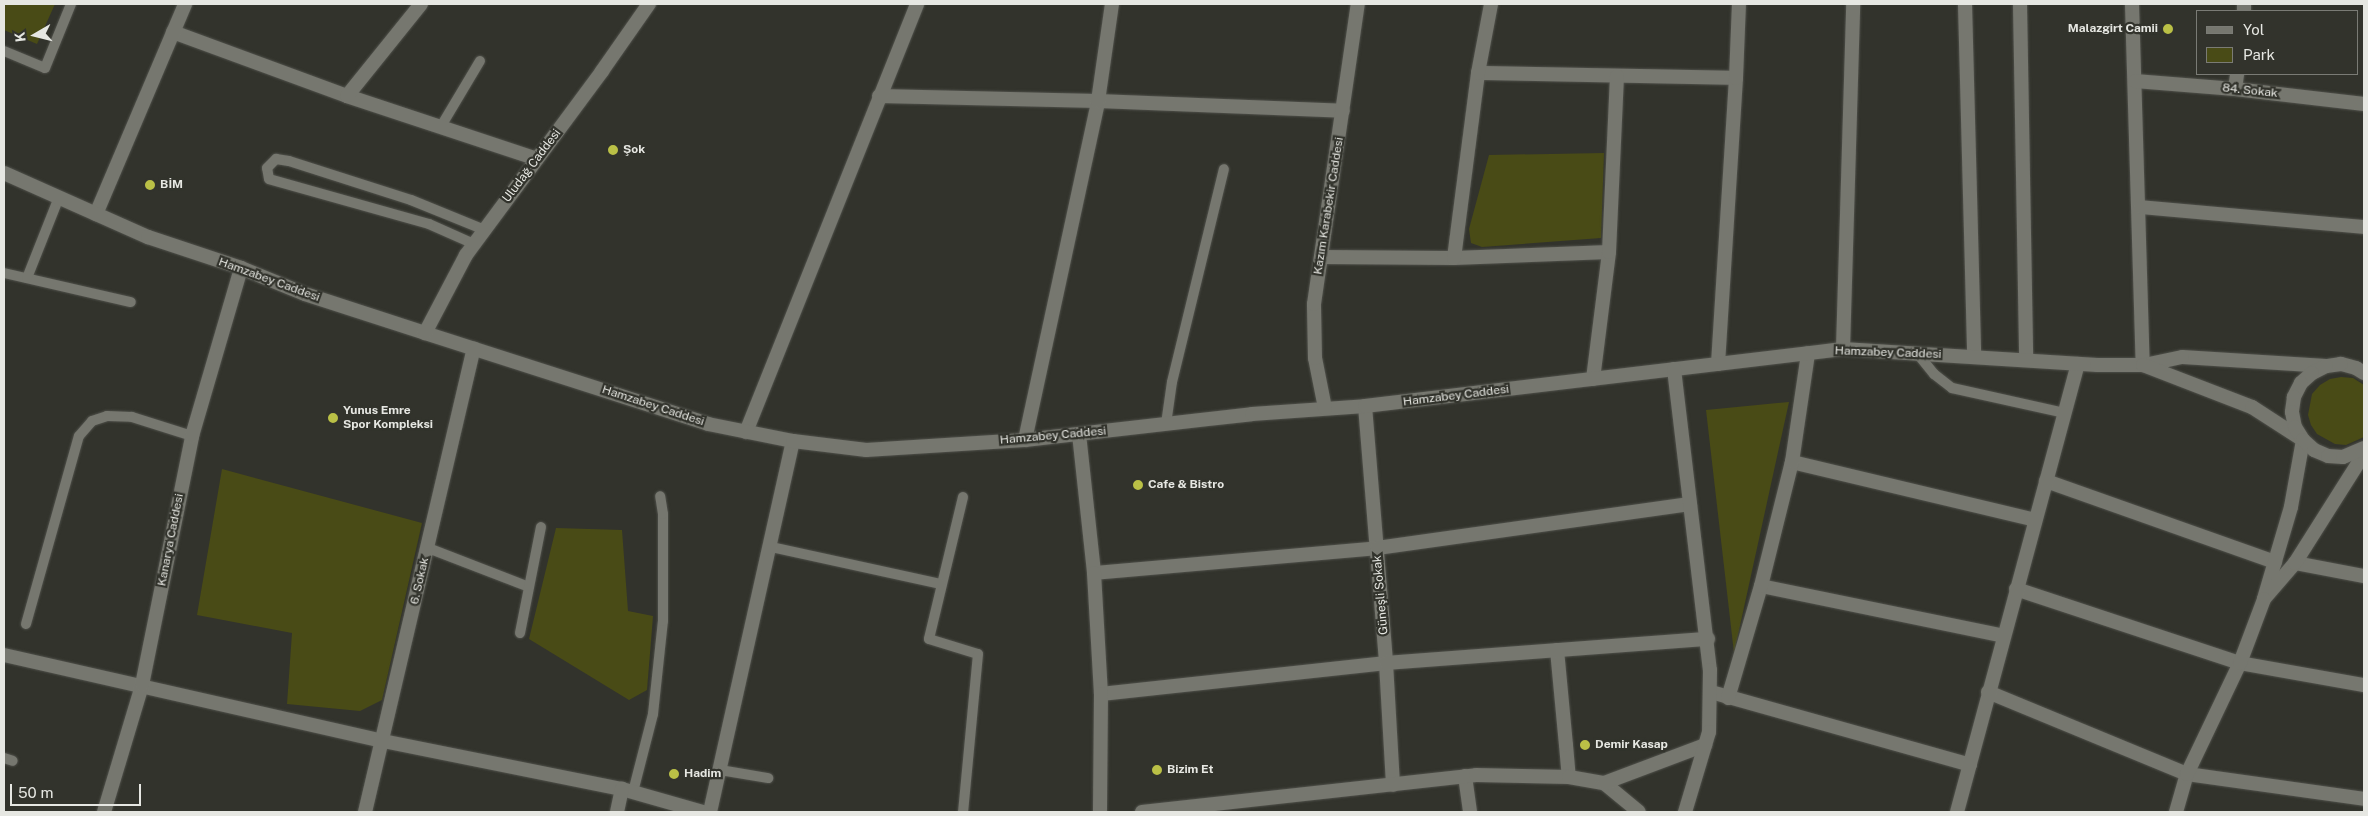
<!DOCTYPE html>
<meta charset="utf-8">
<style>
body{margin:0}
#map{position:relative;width:2368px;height:816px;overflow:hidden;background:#32332c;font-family:"Public Sans",sans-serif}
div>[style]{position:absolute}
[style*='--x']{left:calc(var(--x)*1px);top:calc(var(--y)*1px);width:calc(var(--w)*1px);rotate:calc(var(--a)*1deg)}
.green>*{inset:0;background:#494b16}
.roads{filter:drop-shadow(0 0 1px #4f504a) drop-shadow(0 0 1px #4f504a)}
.service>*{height:10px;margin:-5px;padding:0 5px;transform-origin:5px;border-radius:5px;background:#76776f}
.pedestrian>*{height:14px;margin:-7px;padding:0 7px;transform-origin:7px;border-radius:7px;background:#76776f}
.minor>*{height:14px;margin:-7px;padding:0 7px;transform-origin:7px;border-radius:7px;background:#76776f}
.tertiary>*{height:14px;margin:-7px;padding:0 7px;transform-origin:7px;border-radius:7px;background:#76776f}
.dots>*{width:14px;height:14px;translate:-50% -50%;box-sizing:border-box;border:2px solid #32332c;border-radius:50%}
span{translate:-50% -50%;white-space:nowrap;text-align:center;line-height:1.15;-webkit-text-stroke:4.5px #32332c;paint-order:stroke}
.poi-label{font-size:12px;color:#e6e7e2;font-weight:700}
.right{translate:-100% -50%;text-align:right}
.left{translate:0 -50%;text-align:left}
.street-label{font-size:12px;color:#e6e7e2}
.frame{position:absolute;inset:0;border:5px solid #e6e7e2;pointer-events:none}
.legend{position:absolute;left:2196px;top:10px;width:162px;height:65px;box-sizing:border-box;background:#32332c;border:1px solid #7a7b75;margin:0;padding:6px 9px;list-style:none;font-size:15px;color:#e6e7e2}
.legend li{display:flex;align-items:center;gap:10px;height:25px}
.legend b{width:25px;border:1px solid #7a7b75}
.north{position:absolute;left:10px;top:10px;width:50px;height:50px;-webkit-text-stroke:4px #32332c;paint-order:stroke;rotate:262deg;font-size:14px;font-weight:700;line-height:20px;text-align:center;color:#e6e7e2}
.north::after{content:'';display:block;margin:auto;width:18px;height:22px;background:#e6e7e2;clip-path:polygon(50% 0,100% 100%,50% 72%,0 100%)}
.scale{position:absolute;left:10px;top:784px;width:131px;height:22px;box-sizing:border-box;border:2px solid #e6e7e2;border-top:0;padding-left:6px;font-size:15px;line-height:18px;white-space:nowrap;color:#e6e7e2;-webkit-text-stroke:4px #32332c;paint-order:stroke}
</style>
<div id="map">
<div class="green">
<i style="clip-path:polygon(4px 4px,55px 4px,37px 44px,4px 30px)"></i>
<i style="clip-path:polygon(1604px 153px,1601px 238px,1482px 247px,1471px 243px,1469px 229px,1489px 155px)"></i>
<i style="clip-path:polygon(2341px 377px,2353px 378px,2364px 385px,2364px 437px,2346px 445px,2335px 444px,2317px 434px,2311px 425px,2308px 415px,2312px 394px,2320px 385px,2330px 379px)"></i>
<i style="clip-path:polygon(1789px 402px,1734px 653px,1706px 410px)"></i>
<i style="clip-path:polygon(222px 469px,422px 523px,382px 700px,360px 711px,287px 704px,292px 633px,197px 615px)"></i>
<i style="clip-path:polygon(556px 528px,622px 530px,628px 611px,653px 616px,647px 690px,629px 700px,529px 639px)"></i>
</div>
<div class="roads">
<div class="service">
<i style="--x:4;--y:51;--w:44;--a:22.5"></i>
<i style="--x:45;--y:68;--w:69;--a:-67.9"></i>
<i style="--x:440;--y:128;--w:78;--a:-59.2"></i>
<i style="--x:474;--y:244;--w:49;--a:-156"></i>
<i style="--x:429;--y:224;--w:166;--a:-164.3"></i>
<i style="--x:269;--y:179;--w:11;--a:-100"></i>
<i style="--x:267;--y:168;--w:13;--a:-45"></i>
<i style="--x:276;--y:159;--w:13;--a:9"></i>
<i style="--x:289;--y:161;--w:128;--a:17.7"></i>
<i style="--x:411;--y:200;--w:80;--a:22.1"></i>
<i style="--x:4;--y:273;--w:130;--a:12.9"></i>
<i style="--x:27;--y:278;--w:87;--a:-68.4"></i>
<i style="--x:1917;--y:353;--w:27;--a:51"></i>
<i style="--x:1934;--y:374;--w:23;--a:38"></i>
<i style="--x:1952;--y:388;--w:116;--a:12.5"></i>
<i style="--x:1166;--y:424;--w:42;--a:-81.9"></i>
<i style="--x:1172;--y:382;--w:219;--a:-76.3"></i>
<i style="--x:963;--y:497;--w:146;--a:103.5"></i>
<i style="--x:929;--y:639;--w:51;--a:17"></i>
<i style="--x:978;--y:654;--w:159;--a:95.4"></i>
<i style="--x:771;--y:547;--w:174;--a:12.3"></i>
<i style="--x:428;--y:548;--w:108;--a:21.1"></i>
<i style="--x:26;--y:624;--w:195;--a:-74.3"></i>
<i style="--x:79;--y:436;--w:20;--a:-49"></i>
<i style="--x:92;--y:421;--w:16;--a:-18"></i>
<i style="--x:107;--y:416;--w:25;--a:2"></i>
<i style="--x:132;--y:417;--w:63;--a:17.6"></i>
<i style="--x:520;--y:633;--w:108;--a:-78.8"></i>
<i style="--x:4;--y:758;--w:9;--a:18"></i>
<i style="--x:720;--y:770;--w:49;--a:9.5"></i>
<i style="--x:633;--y:792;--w:81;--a:-75.6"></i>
<i style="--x:653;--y:714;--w:94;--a:-83.9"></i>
<i style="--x:663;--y:621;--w:107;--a:-90"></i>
<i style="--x:663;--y:514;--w:18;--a:-99"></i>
</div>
<div class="pedestrian">
<i style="--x:1566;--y:745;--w:32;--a:85"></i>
</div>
<div class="minor">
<i style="--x:1965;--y:4;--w:352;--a:88.5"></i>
<i style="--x:2020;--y:4;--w:356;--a:89"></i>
<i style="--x:2132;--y:4;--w:361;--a:88.3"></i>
<i style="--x:2244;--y:11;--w:7;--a:-90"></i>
<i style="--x:173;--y:32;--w:185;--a:20.2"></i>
<i style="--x:347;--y:96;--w:200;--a:18.3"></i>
<i style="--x:1478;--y:73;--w:258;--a:1.1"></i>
<i style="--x:2135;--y:81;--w:100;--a:4.6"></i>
<i style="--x:2235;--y:89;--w:130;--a:6.6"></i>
<i style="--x:2235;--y:89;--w:15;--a:-82"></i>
<i style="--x:347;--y:96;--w:118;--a:-51.2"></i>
<i style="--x:879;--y:96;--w:219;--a:1.3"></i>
<i style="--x:1098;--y:101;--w:245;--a:2.3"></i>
<i style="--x:2140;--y:207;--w:225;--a:5.1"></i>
<i style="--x:96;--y:214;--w:228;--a:-67"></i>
<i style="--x:1321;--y:257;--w:133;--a:0.4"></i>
<i style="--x:1454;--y:258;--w:155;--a:-2.2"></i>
<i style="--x:1454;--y:258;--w:187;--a:-82.6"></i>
<i style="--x:1478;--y:73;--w:70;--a:-79.3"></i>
<i style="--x:1843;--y:349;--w:345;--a:-88.3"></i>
<i style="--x:1718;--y:364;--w:287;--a:-86.4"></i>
<i style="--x:1736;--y:78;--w:74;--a:-87.7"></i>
<i style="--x:1593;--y:379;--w:128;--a:-82.8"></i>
<i style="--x:1609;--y:252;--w:176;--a:-87.4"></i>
<i style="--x:1365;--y:406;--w:258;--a:85.3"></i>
<i style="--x:1386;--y:663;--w:122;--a:86.7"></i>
<i style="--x:746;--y:432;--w:461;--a:-68.2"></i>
<i style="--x:1025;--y:440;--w:347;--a:-77.8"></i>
<i style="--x:1098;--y:101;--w:98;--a:-81.8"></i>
<i style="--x:1792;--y:462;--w:250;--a:13.4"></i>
<i style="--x:2046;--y:481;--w:243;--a:19.5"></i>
<i style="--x:2295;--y:563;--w:70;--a:10.7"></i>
<i style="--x:1094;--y:573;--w:284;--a:-5"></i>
<i style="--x:1377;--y:548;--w:316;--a:-8"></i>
<i style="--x:1761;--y:586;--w:248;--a:11.6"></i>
<i style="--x:2016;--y:589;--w:236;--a:18.3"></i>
<i style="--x:2240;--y:663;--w:126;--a:10.1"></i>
<i style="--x:1557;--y:650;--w:95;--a:84.6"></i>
<i style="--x:4;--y:655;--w:389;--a:12.8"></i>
<i style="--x:383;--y:741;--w:244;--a:11.4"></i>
<i style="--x:622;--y:789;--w:84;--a:15.9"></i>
<i style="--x:1711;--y:692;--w:269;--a:15.7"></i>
<i style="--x:1988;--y:692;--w:215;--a:22.4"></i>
<i style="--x:2187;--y:774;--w:179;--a:8"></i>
<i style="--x:1101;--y:694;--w:287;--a:-6.2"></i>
<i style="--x:1386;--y:663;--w:323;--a:-4.3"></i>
<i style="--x:1728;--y:698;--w:117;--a:-73.6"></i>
<i style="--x:1761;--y:586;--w:128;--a:-76"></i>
<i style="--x:1792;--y:462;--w:110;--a:-81.6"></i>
<i style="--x:1465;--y:776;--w:36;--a:82"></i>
<i style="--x:1604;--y:783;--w:45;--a:39.6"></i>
<i style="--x:365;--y:812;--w:476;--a:-76.8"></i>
<i style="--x:617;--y:812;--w:24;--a:-78"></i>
<i style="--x:710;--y:812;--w:380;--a:-77.4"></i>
<i style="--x:1142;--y:812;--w:336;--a:-6.3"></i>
<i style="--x:1476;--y:775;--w:93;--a:1.2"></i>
<i style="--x:1569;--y:777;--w:36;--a:10"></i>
<i style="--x:1604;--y:783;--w:108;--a:-20.6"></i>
<i style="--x:1957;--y:812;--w:464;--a:-74.9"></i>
</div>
<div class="tertiary">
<i style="--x:4;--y:173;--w:158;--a:24"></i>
<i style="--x:148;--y:237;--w:98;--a:18.4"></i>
<i style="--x:241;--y:268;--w:69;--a:22.1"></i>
<i style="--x:305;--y:294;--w:126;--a:18"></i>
<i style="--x:425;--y:333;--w:297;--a:17.8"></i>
<i style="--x:708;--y:424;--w:87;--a:11.3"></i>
<i style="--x:793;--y:441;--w:74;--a:7"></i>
<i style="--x:866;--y:450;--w:159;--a:-3.6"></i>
<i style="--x:1025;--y:440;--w:228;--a:-6.5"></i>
<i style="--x:1252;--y:414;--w:113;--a:-4"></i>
<i style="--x:1365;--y:406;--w:481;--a:-6.8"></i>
<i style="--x:1843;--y:349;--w:255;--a:3.6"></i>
<i style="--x:2097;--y:365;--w:46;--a:0"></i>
<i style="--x:425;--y:333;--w:88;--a:-62.3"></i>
<i style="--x:466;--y:255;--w:229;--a:-53.5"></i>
<i style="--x:602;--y:71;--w:82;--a:-55"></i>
<i style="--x:2326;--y:366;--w:144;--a:-176.4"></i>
<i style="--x:2182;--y:357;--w:40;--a:168"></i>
<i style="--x:2143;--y:365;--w:117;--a:21.1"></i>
<i style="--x:2252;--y:407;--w:61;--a:32.9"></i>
<i style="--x:2303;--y:440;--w:68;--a:100.2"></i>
<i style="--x:2291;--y:507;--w:96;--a:106.4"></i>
<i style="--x:2264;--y:599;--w:48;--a:-49.3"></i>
<i style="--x:2295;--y:563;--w:129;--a:-57.7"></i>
<i style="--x:1674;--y:369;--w:303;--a:83.2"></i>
<i style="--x:1710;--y:670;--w:62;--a:90.9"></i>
<i style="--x:1709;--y:732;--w:84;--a:106.7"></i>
<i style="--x:2364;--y:373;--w:9;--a:-148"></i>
<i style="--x:2356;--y:368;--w:16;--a:-165"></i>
<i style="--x:2341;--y:364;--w:15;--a:172"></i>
<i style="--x:2326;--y:366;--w:16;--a:153"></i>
<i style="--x:2312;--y:373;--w:15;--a:138"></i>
<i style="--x:2301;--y:383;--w:16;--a:117"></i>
<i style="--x:2294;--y:397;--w:15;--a:98"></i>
<i style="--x:2292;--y:412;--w:15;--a:79"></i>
<i style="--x:2295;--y:427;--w:15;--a:58"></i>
<i style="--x:2303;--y:440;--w:15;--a:42"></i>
<i style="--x:2314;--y:450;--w:15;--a:23"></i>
<i style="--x:2328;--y:456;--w:15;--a:4"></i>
<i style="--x:2343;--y:457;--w:23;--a:-23"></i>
<i style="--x:1325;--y:408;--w:51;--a:-101.3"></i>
<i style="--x:1315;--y:358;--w:54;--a:-91.1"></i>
<i style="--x:1314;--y:304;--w:303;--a:-81.7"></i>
<i style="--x:1079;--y:434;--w:140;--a:83.8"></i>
<i style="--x:1094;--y:573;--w:121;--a:86.7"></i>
<i style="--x:1101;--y:694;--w:118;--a:90.5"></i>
<i style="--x:104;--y:812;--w:133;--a:-73.3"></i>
<i style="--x:142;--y:685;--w:254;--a:-78.6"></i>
<i style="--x:192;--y:436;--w:175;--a:-73.7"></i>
<i style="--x:2176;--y:812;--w:40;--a:-74"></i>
<i style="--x:2187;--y:774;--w:123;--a:-64.5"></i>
<i style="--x:2240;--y:663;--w:68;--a:-69.4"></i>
</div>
</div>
<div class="dots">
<i style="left:2168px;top:29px;background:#bac046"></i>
<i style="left:613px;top:150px;background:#bac046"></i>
<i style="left:150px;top:185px;background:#bac046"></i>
<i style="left:333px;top:418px;background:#bac046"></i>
<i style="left:1138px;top:485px;background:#bac046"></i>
<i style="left:1585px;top:745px;background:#bac046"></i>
<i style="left:1157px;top:770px;background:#bac046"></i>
<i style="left:674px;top:774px;background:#bac046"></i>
</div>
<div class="poi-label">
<span class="right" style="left:2158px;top:29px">Malazgirt Camii</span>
<span class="left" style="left:623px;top:150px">Şok</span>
<span class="left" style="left:160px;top:185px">BİM</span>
<span class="left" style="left:343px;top:418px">Yunus Emre<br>Spor Kompleksi</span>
<span class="left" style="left:1148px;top:485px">Cafe &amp; Bistro</span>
<span class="left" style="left:1595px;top:745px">Demir Kasap</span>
<span class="left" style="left:1167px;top:770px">Bizim Et</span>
<span class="left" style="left:684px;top:774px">Hadim</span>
</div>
<div class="street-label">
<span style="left:2250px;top:91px;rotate:6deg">84. Sokak</span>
<span style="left:532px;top:166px;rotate:-53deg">Uludağ Caddesi</span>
<span style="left:1329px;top:206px;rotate:-81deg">Kazım Karabekir Caddesi</span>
<span style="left:269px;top:280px;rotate:20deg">Hamzabey Caddesi</span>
<span style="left:1888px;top:353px;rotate:2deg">Hamzabey Caddesi</span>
<span style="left:1456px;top:396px;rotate:-7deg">Hamzabey Caddesi</span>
<span style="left:653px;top:406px;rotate:18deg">Hamzabey Caddesi</span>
<span style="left:1053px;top:436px;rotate:-5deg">Hamzabey Caddesi</span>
<span style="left:171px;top:540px;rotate:-79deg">Kanarya Caddesi</span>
<span style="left:420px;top:581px;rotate:-77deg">6. Sokak</span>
<span style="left:1381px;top:595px;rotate:-95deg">Güneşli Sokak</span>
</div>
<div class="frame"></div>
<ul class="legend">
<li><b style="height:6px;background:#76776f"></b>Yol</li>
<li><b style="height:14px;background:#494b16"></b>Park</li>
</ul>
<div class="north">K</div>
<div class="scale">50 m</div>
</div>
